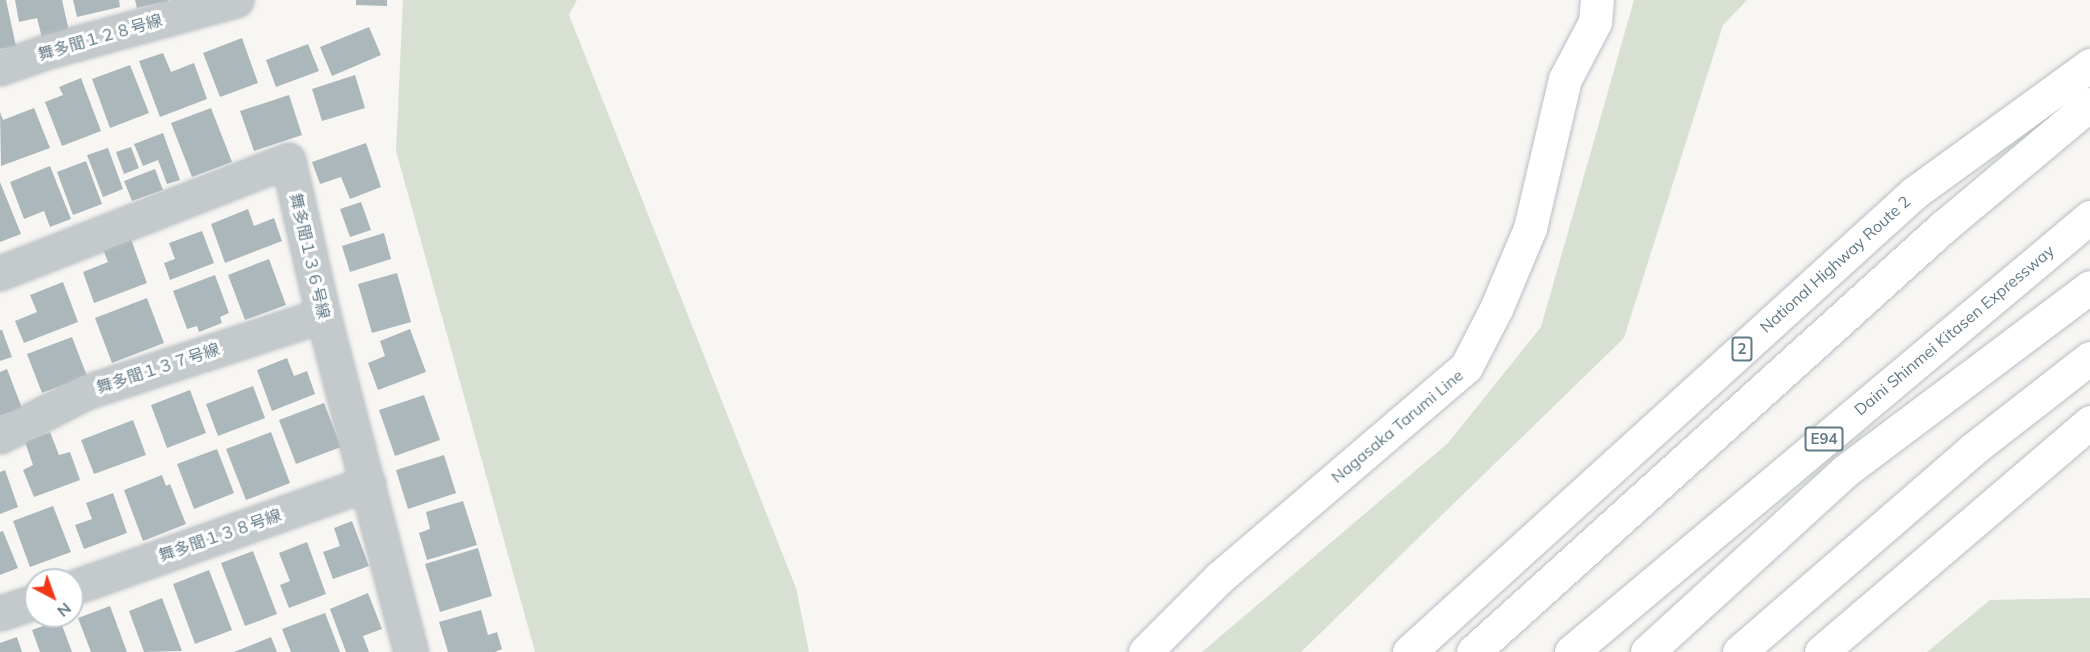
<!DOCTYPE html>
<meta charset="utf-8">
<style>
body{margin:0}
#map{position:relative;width:2090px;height:652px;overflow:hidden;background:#f7f6f3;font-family:Mulish,"Noto Sans JP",sans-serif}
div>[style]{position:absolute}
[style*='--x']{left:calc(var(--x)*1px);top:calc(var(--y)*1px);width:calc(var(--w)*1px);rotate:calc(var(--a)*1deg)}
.green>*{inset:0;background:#d8dfd3}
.building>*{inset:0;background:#acb7bb}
.roads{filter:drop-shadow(0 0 2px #b8bec2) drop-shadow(0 0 2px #b8bec2)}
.minor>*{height:33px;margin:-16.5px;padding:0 16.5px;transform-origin:16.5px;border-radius:16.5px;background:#c4c9cc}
.secondary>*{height:33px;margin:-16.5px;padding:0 16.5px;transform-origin:16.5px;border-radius:16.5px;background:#fff}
.trunk>*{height:33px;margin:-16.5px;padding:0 16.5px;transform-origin:16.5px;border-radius:16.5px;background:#fff}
.motorway>*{height:33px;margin:-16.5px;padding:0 16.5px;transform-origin:16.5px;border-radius:16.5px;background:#fff}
span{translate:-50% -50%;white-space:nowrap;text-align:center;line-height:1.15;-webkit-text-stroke:6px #fff;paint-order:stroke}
.shield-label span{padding:2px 4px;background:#fff;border:2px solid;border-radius:4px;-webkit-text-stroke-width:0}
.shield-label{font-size:15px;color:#637a87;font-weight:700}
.street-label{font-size:16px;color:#637a87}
.north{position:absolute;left:24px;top:568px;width:60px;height:60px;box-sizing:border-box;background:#fff;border:2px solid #c1cacf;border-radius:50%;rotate:139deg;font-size:16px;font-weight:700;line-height:24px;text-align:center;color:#637a87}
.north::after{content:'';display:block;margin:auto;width:21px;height:27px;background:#f33817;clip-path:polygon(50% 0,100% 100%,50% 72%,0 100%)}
</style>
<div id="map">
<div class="green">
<i style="clip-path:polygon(403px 0,577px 0,569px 15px,796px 588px,809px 652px,535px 652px,396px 151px)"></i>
<i style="clip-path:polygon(1634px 0,1747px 0,1723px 25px,1624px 338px,1301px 652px,1202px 652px,1448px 443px,1541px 327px)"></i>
<i style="clip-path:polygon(2090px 598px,2090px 652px,1927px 652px,1990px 600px)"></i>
</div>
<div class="building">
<i style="clip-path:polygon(0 0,6px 0,16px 46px,0 49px)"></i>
<i style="clip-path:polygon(15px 0,62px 0,69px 31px,42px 38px,37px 18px,19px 22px)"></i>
<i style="clip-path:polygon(73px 0,119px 0,120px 7px,77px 17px)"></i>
<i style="clip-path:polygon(135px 0,168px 0,168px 1px,137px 8px)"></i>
<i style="clip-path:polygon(356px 0,387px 0,387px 6px,356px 5px)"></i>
<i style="clip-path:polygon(369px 27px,381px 55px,332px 76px,320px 47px)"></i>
<i style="clip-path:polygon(242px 38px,258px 83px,220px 97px,203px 53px)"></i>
<i style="clip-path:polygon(308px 44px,319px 71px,276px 87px,266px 60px)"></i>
<i style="clip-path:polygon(163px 53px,171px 72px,194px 63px,207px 99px,160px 117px,139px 61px)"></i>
<i style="clip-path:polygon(130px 65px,149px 113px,110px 128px,92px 79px)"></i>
<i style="clip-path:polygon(355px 75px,365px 108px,322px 121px,312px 89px)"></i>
<i style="clip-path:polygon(81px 78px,101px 131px,62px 146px,45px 102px,63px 95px,59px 87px)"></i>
<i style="clip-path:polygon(289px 95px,302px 135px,254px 151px,240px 111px)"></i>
<i style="clip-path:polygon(34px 108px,50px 148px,1px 166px,0 112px,3px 120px)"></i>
<i style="clip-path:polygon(211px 108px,232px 162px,192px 177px,171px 123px)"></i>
<i style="clip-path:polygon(163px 133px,180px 180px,167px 184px,158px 160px,143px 166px,134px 144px)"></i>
<i style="clip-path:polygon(366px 143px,381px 187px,350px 199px,341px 177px,320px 184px,312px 162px)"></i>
<i style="clip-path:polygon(131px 147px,139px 168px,124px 174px,116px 152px)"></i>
<i style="clip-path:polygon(108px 148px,123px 189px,103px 197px,87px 155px)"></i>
<i style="clip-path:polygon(86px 161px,102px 204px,73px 215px,57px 172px)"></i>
<i style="clip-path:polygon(50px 166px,71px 219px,50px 227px,44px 211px,24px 219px,10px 182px)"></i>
<i style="clip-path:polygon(155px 169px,163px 190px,132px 201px,124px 181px)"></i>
<i style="clip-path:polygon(0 182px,21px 234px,0 242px)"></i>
<i style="clip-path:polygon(361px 202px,371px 230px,350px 237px,340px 209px)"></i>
<i style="clip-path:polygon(248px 209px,254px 226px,274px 218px,282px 241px,225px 263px,211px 224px)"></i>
<i style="clip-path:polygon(202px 231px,214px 263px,170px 280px,164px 263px,175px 259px,169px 243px)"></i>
<i style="clip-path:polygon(384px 233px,391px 259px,350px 272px,342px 246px)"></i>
<i style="clip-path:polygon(129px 234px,147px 283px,94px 303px,83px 272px,108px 262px,101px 244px)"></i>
<i style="clip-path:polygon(269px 259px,286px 305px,245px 320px,228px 275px)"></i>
<i style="clip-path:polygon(397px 273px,411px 322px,372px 333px,358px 284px)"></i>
<i style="clip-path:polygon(215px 275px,229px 313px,220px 317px,222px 323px,199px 332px,197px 326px,187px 329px,173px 291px)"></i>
<i style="clip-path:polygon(63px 282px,78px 322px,24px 343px,15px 321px,37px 312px,30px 295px)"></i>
<i style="clip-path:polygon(147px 298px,164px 343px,112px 363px,95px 318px)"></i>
<i style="clip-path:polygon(410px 329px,426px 372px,378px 390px,368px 363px,385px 356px,380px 341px)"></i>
<i style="clip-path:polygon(0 330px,2px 330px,12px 357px,0 361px)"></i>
<i style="clip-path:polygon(72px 337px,87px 376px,42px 393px,27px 354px)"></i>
<i style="clip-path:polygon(287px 358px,294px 376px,307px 371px,315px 394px,272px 411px,257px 370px)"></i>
<i style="clip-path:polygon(7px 369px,22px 408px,0 416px,0 372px)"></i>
<i style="clip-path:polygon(253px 386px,265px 418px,218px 436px,206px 404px)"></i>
<i style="clip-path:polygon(190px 390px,206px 433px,167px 448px,151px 405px)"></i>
<i style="clip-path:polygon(424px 395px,440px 440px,395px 456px,379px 410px)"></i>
<i style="clip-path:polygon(324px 403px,341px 447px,296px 464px,279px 420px)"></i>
<i style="clip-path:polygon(133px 420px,146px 455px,94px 474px,81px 440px)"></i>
<i style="clip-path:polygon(50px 432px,59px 455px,70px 452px,80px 480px,34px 497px,23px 470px,33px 465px,25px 442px)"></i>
<i style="clip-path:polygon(271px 432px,290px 483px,246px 500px,226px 449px)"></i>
<i style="clip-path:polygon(217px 449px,234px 493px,194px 509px,177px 464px)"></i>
<i style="clip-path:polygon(444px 455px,456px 493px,408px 509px,396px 470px)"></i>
<i style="clip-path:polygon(5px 470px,18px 507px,0 514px,0 472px)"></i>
<i style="clip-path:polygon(162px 475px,166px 486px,170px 484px,186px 524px,143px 541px,124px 490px)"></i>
<i style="clip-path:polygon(113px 493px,127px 533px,84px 549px,75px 525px,92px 519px,86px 503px)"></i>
<i style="clip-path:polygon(463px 501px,477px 545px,427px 560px,419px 533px,430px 529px,426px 512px)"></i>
<i style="clip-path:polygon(53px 506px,71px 552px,30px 567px,13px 521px)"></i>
<i style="clip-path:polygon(352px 521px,369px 566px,333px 579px,323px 552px,340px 546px,334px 528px)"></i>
<i style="clip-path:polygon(3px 531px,18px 568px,0 575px,0 532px)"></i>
<i style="clip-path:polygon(307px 542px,326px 594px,289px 608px,280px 585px,290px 581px,279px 553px)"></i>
<i style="clip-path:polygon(478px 548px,492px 596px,440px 612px,425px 564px)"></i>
<i style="clip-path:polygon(253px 551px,277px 614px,245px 626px,221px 563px)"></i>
<i style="clip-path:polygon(209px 570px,232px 630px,195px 644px,173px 584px)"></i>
<i style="clip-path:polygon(368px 593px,382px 629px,363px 636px,369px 652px,346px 652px,330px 609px)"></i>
<i style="clip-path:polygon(162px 598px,182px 651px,144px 652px,129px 611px)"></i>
<i style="clip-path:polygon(110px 606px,127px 652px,91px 652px,78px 618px)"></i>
<i style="clip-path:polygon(481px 610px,488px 635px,497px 632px,502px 649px,495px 652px,448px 652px,439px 622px)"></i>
<i style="clip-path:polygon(325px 613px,340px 652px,291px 652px,282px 629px)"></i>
<i style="clip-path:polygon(60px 620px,72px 652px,40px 652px,32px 630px)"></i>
<i style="clip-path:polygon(17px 637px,22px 652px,0 652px,0 643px)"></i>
<i style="clip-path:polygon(271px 637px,277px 652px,234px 652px,259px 642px)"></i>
</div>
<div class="roads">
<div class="minor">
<i style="--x:0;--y:68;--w:51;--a:-19.5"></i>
<i style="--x:48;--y:51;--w:195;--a:-15.2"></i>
<i style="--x:0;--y:273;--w:309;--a:-21.4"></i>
<i style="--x:288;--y:160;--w:159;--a:77.3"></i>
<i style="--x:323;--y:315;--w:348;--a:75.4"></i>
<i style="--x:0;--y:436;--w:97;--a:-27.1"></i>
<i style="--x:86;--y:392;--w:249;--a:-18"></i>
<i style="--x:72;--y:588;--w:314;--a:-19.5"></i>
<i style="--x:0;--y:613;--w:38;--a:-18"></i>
</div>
<div class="secondary">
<i style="--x:1145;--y:652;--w:106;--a:-45"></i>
<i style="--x:1220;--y:577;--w:323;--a:-40.5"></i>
<i style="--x:1466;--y:367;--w:65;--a:-62.7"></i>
<i style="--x:1496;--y:309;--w:88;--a:-67.2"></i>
<i style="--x:1530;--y:228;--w:153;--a:-76.8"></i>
<i style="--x:1565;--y:79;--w:64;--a:-62.2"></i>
<i style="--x:1595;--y:22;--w:22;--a:-85"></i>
</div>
<div class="trunk">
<i style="--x:1409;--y:652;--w:682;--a:-42.27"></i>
<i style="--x:1914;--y:193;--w:218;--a:-36"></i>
<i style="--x:1821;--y:652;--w:354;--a:-40.5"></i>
</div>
<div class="motorway">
<i style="--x:1473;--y:652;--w:634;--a:-42.12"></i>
<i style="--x:1943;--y:227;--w:192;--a:-39.9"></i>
<i style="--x:1571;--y:652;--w:677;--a:-39.97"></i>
<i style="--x:1647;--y:652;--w:268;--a:-42.4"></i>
<i style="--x:1845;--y:471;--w:306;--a:-36.9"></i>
<i style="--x:1739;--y:652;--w:310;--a:-40.9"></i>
<i style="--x:1973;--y:449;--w:148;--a:-37.9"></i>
</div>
</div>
<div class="shield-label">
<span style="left:1742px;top:349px">2</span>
<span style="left:1824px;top:439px">E94</span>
</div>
<div class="street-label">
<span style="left:100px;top:37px;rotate:-16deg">舞多聞１２８号線</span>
<span style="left:310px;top:256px;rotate:77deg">舞多聞１３６号線</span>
<span style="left:1835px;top:264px;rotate:-42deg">National Highway Route 2</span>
<span style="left:1954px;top:330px;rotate:-40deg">Daini Shinmei Kitasen Expressway</span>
<span style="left:158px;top:368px;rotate:-18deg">舞多聞１３７号線</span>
<span style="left:1397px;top:426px;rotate:-40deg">Nagasaka Tarumi Line</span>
<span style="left:220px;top:535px;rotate:-19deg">舞多聞１３８号線</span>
</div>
<div class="north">N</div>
</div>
